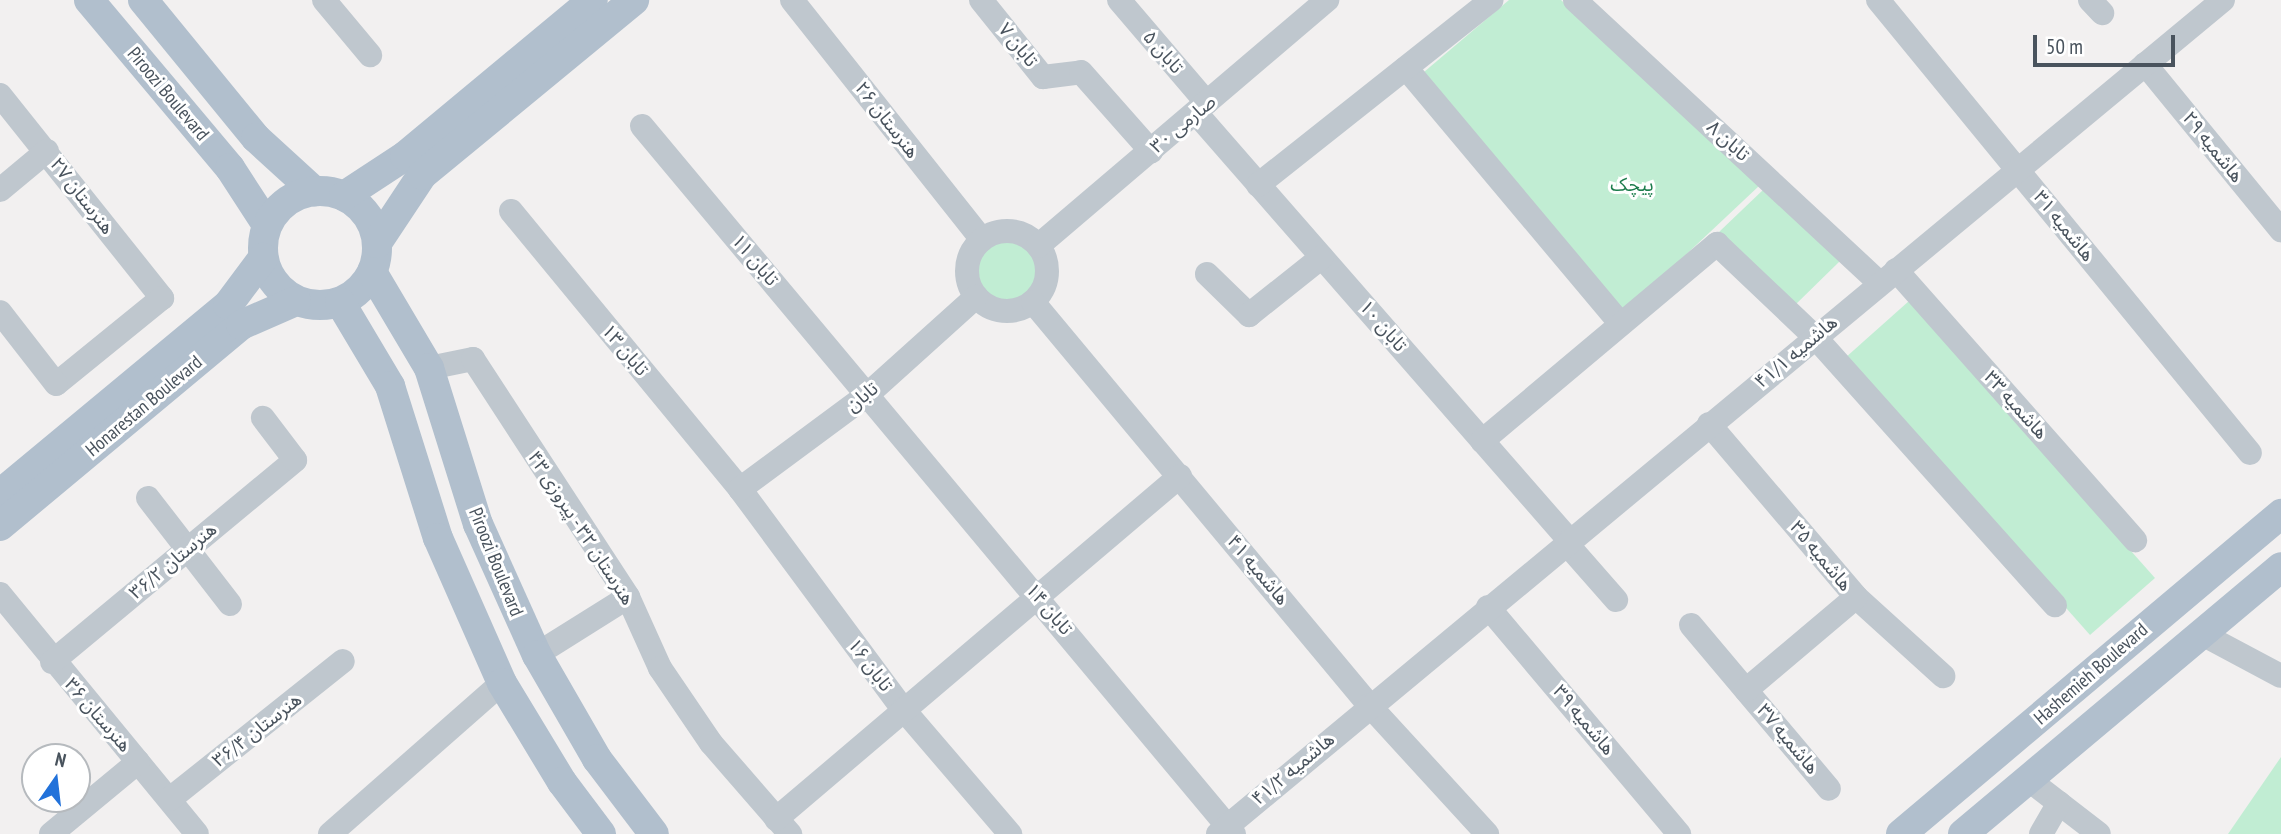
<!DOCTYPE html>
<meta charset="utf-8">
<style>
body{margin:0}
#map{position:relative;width:2281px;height:834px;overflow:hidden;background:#f2f0f0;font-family:"PT Sans Narrow","Noto Sans Arabic",sans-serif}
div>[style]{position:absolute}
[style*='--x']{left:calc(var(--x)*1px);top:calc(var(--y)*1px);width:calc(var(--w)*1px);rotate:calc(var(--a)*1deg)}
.green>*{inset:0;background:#c1edd3}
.round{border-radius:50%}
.minor>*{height:24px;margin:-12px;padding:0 12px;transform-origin:12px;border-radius:12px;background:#bfc7ce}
.minor>.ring{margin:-12px;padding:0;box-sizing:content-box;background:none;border:24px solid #bfc7ce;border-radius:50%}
.major>*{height:30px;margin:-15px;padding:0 15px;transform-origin:15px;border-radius:15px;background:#b1bfcd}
.major>.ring{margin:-15px;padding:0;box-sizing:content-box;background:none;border:30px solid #b1bfcd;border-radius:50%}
span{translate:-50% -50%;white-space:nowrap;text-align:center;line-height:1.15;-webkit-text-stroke:6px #fff;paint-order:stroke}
.street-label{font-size:19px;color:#49535d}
.park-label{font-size:19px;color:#1c7c4c}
.north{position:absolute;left:21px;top:743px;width:70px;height:70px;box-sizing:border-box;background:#fff;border:2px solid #b6babe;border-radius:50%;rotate:14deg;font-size:19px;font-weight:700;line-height:28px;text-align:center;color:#49535d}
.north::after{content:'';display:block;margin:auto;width:24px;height:32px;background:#2272da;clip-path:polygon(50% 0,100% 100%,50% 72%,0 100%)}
.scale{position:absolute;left:2033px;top:35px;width:142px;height:32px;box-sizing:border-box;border:4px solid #49535d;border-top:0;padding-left:9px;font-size:21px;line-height:24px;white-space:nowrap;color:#49535d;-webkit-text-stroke:5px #fff;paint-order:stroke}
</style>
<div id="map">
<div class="green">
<i style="clip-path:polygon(1509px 0,1561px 0,1760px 185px,1625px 312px,1424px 72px)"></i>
<i style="clip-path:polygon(1764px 189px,1840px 261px,1793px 307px,1719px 232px)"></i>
<i class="round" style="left:978px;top:242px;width:58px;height:58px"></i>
<i style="clip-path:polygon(1909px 301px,2155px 578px,2090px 635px,1845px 358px)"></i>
<i style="clip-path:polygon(2281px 757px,2281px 834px,2228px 834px)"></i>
</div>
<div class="minor">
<i style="--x:324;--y:0;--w:72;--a:50.1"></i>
<i style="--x:792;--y:0;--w:306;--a:51.6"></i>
<i style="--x:981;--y:0;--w:99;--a:51.2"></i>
<i style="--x:1043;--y:77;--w:38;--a:-7"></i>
<i style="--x:1081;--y:72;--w:106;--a:48.5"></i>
<i style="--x:1119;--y:0;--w:135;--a:49.5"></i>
<i style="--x:1575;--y:0;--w:416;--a:42.9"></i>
<i style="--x:1878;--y:0;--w:586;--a:50.61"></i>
<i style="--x:2090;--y:0;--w:18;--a:47"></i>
<i style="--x:2145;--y:64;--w:215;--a:50.7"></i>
<i style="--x:1406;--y:68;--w:334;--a:50"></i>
<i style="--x:0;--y:95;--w:260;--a:51.4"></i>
<i style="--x:162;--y:298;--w:136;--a:140.9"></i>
<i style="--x:56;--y:384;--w:91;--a:-127.9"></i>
<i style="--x:1196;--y:113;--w:567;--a:48.86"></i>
<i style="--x:642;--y:126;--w:923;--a:50.1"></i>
<i style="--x:1258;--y:185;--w:298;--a:-38.4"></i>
<i style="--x:0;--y:190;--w:61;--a:-39.7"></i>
<i style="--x:511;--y:211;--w:360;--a:50.5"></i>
<i style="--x:740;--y:489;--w:274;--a:53.5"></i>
<i style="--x:903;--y:709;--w:165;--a:49.4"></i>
<i class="ring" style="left:967px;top:231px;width:56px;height:56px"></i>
<i style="--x:1038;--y:246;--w:380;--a:-40.4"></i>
<i style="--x:1896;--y:270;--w:361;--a:48.5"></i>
<i style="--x:1207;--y:274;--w:59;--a:44.3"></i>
<i style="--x:1249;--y:315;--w:93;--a:-38.5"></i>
<i style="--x:1033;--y:302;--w:525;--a:50.18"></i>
<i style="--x:1369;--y:705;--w:175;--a:47.5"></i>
<i style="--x:429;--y:368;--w:45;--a:-11.6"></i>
<i style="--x:473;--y:359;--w:284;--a:56.9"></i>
<i style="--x:628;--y:597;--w:78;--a:65.7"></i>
<i style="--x:660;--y:668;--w:91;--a:55.8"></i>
<i style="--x:711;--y:743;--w:121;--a:49"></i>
<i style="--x:1709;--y:424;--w:227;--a:49.6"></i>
<i style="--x:1856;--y:597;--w:118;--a:42.2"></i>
<i style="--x:1482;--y:441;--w:307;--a:-40"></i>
<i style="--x:1717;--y:244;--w:135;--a:43.5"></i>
<i style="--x:1815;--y:337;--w:360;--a:48.2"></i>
<i style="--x:740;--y:489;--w:158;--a:-36.5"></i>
<i style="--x:867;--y:395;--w:147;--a:-42"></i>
<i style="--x:148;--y:498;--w:134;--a:52.3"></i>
<i style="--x:1566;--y:543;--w:76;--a:48.7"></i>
<i style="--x:0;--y:594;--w:310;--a:50.6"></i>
<i style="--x:1488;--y:607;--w:297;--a:49.9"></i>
<i style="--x:1691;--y:625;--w:214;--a:49.9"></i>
<i style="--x:2202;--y:634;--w:89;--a:28"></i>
<i style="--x:550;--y:646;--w:92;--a:-32.1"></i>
<i style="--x:52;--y:662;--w:316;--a:-39.7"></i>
<i style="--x:295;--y:460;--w:53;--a:-127.3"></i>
<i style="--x:1746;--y:690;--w:144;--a:-40.2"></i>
<i style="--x:2029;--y:780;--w:88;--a:37.6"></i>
<i style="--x:170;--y:799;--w:221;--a:-38.6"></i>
<i style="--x:776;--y:819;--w:530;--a:-40.33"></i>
<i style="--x:51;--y:834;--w:113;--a:-39.6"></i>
<i style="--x:330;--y:834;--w:229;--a:-41.3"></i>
<i style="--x:1218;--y:834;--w:1306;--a:-39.69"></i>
<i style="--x:2041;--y:834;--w:36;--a:-60"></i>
</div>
<div class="major">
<i style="--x:89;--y:0;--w:219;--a:50"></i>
<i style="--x:230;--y:168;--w:68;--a:57"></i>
<i style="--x:143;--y:0;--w:178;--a:50.7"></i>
<i style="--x:256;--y:138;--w:79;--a:42.4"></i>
<i class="ring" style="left:263px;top:191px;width:84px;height:84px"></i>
<i style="--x:344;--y:196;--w:73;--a:-33.3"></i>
<i style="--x:405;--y:156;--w:244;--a:-39.7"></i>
<i style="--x:377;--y:243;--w:82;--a:-56.5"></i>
<i style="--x:422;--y:175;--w:275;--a:-39.5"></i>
<i style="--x:372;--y:272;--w:112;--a:59.3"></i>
<i style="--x:429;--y:368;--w:164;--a:72.6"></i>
<i style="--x:478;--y:524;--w:144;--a:65.8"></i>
<i style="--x:537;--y:655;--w:120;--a:60"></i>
<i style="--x:597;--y:759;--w:94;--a:52.8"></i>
<i style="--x:340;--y:302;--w:98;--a:59.2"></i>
<i style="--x:390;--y:386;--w:159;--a:72.5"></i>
<i style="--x:438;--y:538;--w:158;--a:66.2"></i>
<i style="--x:502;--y:683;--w:116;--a:58.8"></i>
<i style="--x:562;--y:782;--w:65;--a:53.1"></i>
<i style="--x:0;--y:494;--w:296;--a:-39.7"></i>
<i style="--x:228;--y:305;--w:59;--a:-53.3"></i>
<i style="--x:0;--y:526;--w:314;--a:-39.8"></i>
<i style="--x:241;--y:325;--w:60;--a:-23.6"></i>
<i style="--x:1901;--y:834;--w:497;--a:-40.1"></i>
<i style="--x:1963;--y:834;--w:415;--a:-40"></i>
</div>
<div class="street-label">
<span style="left:1018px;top:45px;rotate:51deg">تابان ۷</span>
<span style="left:1163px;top:52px;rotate:49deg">تابان ۵</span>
<span style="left:168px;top:94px;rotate:50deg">Piroozi Boulevard</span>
<span style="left:887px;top:120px;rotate:52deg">هنرستان ۲۶</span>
<span style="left:1183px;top:124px;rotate:-40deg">صارمی ۳۰</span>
<span style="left:1728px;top:141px;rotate:42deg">تابان ۸</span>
<span style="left:2213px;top:147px;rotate:51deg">هاشمیه ۲۹</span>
<span style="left:82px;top:196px;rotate:52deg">هنرستان ۲۷</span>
<span style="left:2064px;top:226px;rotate:51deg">هاشمیه ۳۱</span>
<span style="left:755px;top:260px;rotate:50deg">تابان ۱۱</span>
<span style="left:1383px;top:326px;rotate:49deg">تابان ۱۰</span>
<span style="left:625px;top:350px;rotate:50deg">تابان ۱۳</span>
<span style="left:1796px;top:352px;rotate:-40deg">هاشمیه ۴۱/۱</span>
<span style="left:862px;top:397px;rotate:-39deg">تابان</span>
<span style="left:2016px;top:405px;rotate:48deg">هاشمیه ۳۳</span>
<span style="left:144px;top:406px;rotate:-40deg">Honarestan Boulevard</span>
<span style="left:581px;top:528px;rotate:57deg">هنرستان ۳۲ - پیروزی ۴۳</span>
<span style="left:1821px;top:556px;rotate:50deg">هاشمیه ۳۵</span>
<span style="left:173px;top:561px;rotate:-40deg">هنرستان ۳۶/۲</span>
<span style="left:496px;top:562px;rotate:68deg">Piroozi Boulevard</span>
<span style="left:1258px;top:570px;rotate:50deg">هاشمیه ۴۱</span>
<span style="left:1049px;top:609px;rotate:50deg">تابان ۱۴</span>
<span style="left:870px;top:665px;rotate:53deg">تابان ۱۶</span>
<span style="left:2091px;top:674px;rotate:-41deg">Hashemieh Boulevard</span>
<span style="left:98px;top:715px;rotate:49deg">هنرستان ۳۶</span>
<span style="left:1584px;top:720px;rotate:50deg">هاشمیه ۳۹</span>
<span style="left:257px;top:730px;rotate:-38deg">هنرستان ۳۶/۴</span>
<span style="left:1788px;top:739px;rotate:50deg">هاشمیه ۳۷</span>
<span style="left:1293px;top:769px;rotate:-40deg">هاشمیه ۴۱/۲</span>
</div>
<div class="park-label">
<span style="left:1632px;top:185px">پیچک</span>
</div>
<div class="north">N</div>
<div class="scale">50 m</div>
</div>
